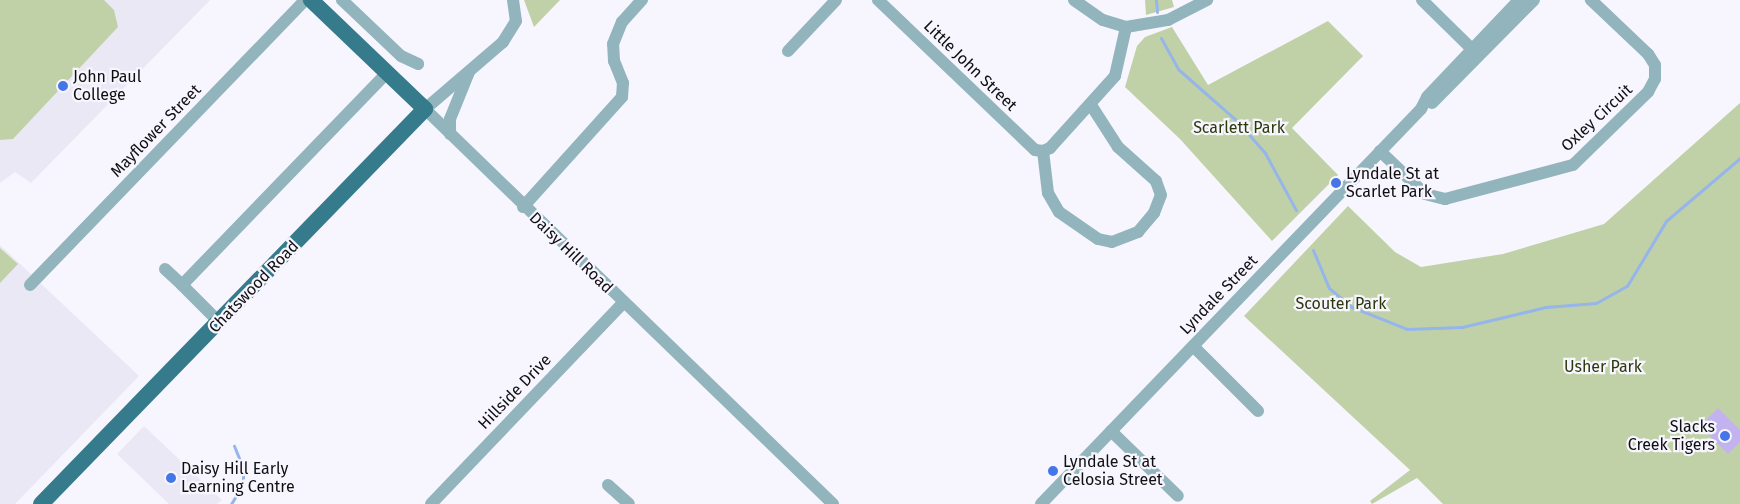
<!DOCTYPE html>
<style>
body{margin:0}
#map{position:relative;width:1740px;height:504px;overflow:hidden;background:#f7f5fd;font-family:"Fira Sans",sans-serif}
div>[style]{position:absolute}
[style*='--x']{left:calc(var(--x)*1px);top:calc(var(--y)*1px);width:calc(var(--w)*1px);rotate:calc(var(--a)*1deg)}
.built>*{inset:0;background:#ebe8f6}
.green>*{inset:0;background:#c1d1a7}
.stream>*{height:3px;margin:-1.5px;padding:0 1.5px;transform-origin:1.5px;border-radius:1.5px;background:#95b5eb}
.building>*{inset:0;background:#c2b3f0}
.minor>*{height:12px;margin:-6px;padding:0 6px;transform-origin:6px;border-radius:6px;background:#92b4bd}
.major>*{height:16px;margin:-8px;padding:0 8px;transform-origin:8px;border-radius:8px;background:#367b8b}
.dots>*{width:14px;height:14px;translate:-50% -50%;box-sizing:border-box;border:2px solid #f7f5fd;border-radius:50%}
span{translate:-50% -50%;white-space:nowrap;text-align:center;line-height:1.15;-webkit-text-stroke:4.5px #f7f5fd;paint-order:stroke}
.street-label{font-size:16px;color:#0f0e11}
.poi-label{font-size:16px;color:#0f0e11}
.left{translate:0 -50%;text-align:left}
.right{translate:-100% -50%;text-align:right}
.park-label{font-size:16px;color:#2b380a}
</style>
<div id="map">
<div class="built">
<i style="clip-path:polygon(0 0,210px 0,31px 183px,15px 172px,0 183px)"></i>
<i style="clip-path:polygon(0 245px,139px 376px,15px 504px,0 504px)"></i>
<i style="clip-path:polygon(144px 426px,222px 500px,217px 504px,169px 504px,117px 454px)"></i>
</div>
<div class="green">
<i style="clip-path:polygon(0 0,104px 0,114px 10px,118px 27px,13px 139px,0 140px)"></i>
<i style="clip-path:polygon(524px 0,560px 0,534px 27px)"></i>
<i style="clip-path:polygon(1145px 0,1172px 0,1174px 7px,1146px 15px)"></i>
<i style="clip-path:polygon(1328px 21px,1363px 56px,1292px 128px,1338px 175px,1272px 241px,1180px 139px,1125px 87px,1137px 46px,1145px 37px,1172px 27px,1208px 85px)"></i>
<i style="clip-path:polygon(1740px 103px,1740px 504px,1443px 504px,1417px 478px,1372px 504px,1370px 501px,1410px 470px,1244px 316px,1348px 206px,1395px 252px,1421px 267px,1503px 254px,1604px 224px)"></i>
<i style="clip-path:polygon(0 248px,18px 264px,0 283px)"></i>
</div>
<div class="stream">
<i style="--x:1156;--y:0;--w:12;--a:85"></i>
<i style="--x:1161;--y:38;--w:35;--a:61"></i>
<i style="--x:1178;--y:69;--w:79;--a:41.4"></i>
<i style="--x:1237;--y:121;--w:43;--a:48.8"></i>
<i style="--x:1265;--y:153;--w:65;--a:61.5"></i>
<i style="--x:1313;--y:250;--w:41;--a:67.2"></i>
<i style="--x:1329;--y:288;--w:30;--a:40"></i>
<i style="--x:1352;--y:307;--w:59;--a:21.8"></i>
<i style="--x:1407;--y:329;--w:55;--a:-2.1"></i>
<i style="--x:1462;--y:327;--w:86;--a:-13.4"></i>
<i style="--x:1546;--y:307;--w:50;--a:-4.6"></i>
<i style="--x:1596;--y:303;--w:35;--a:-29"></i>
<i style="--x:1627;--y:286;--w:76;--a:-59"></i>
<i style="--x:1666;--y:221;--w:97;--a:-40.4"></i>
<i style="--x:231;--y:504;--w:23;--a:-59"></i>
<i style="--x:243;--y:484;--w:16;--a:-90"></i>
<i style="--x:243;--y:468;--w:24;--a:-112"></i>
</div>
<div class="building">
<i style="clip-path:polygon(1718px 408px,1740px 430px,1740px 442px,1728px 454px,1700px 426px)"></i>
</div>
<div class="minor">
<i style="--x:342;--y:0;--w:81;--a:43.5"></i>
<i style="--x:401;--y:56;--w:19;--a:25"></i>
<i style="--x:513;--y:0;--w:21;--a:82"></i>
<i style="--x:516;--y:21;--w:25;--a:122"></i>
<i style="--x:503;--y:42;--w:103;--a:139.3"></i>
<i style="--x:425;--y:109;--w:568;--a:44.07"></i>
<i style="--x:878;--y:0;--w:217;--a:43.7"></i>
<i style="--x:1035;--y:150;--w:8;--a:7"></i>
<i style="--x:1074;--y:0;--w:35;--a:35"></i>
<i style="--x:1103;--y:20;--w:24;--a:17"></i>
<i style="--x:1126;--y:27;--w:43;--a:-9.5"></i>
<i style="--x:1168;--y:20;--w:44;--a:-27.1"></i>
<i style="--x:1422;--y:0;--w:77;--a:44.5"></i>
<i style="--x:788;--y:51;--w:70;--a:-46.7"></i>
<i style="--x:1432;--y:103;--w:145;--a:-45.3"></i>
<i style="--x:450;--y:134;--w:15;--a:-90"></i>
<i style="--x:450;--y:119;--w:51;--a:-68"></i>
<i style="--x:1043;--y:151;--w:42;--a:83.2"></i>
<i style="--x:1048;--y:193;--w:22;--a:60"></i>
<i style="--x:1059;--y:212;--w:47;--a:34.7"></i>
<i style="--x:1098;--y:239;--w:14;--a:12"></i>
<i style="--x:1112;--y:242;--w:28;--a:-21"></i>
<i style="--x:1138;--y:232;--w:25;--a:-50"></i>
<i style="--x:1154;--y:213;--w:19;--a:-69"></i>
<i style="--x:1161;--y:195;--w:15;--a:-110"></i>
<i style="--x:1156;--y:181;--w:51;--a:-138.2"></i>
<i style="--x:1118;--y:147;--w:50;--a:-122.7"></i>
<i style="--x:1043;--y:151;--w:8;--a:-23"></i>
<i style="--x:1050;--y:148;--w:97;--a:-47.9"></i>
<i style="--x:1115;--y:76;--w:50;--a:-77.3"></i>
<i style="--x:1380;--y:151;--w:62;--a:43.7"></i>
<i style="--x:1425;--y:194;--w:21;--a:14"></i>
<i style="--x:1445;--y:199;--w:132;--a:-14.9"></i>
<i style="--x:1573;--y:165;--w:105;--a:-44.2"></i>
<i style="--x:1648;--y:92;--w:15;--a:-62"></i>
<i style="--x:1655;--y:79;--w:14;--a:-90"></i>
<i style="--x:1655;--y:65;--w:13;--a:-122"></i>
<i style="--x:1648;--y:54;--w:79;--a:-136.5"></i>
<i style="--x:523;--y:207;--w:148;--a:-48"></i>
<i style="--x:622;--y:97;--w:14;--a:-86"></i>
<i style="--x:623;--y:83;--w:24;--a:-112"></i>
<i style="--x:614;--y:61;--w:17;--a:-93"></i>
<i style="--x:613;--y:44;--w:24;--a:-68"></i>
<i style="--x:622;--y:22;--w:30;--a:-48"></i>
<i style="--x:165;--y:269;--w:23;--a:43"></i>
<i style="--x:30;--y:285;--w:396;--a:-46"></i>
<i style="--x:220;--y:323;--w:54;--a:-135"></i>
<i style="--x:182;--y:285;--w:295;--a:-46"></i>
<i style="--x:1193;--y:346;--w:92;--a:45"></i>
<i style="--x:1111;--y:431;--w:93;--a:44.1"></i>
<i style="--x:608;--y:485;--w:28;--a:42"></i>
<i style="--x:431;--y:504;--w:278;--a:-46.3"></i>
<i style="--x:1041;--y:504;--w:548;--a:-46.11"></i>
<i style="--x:1421;--y:109;--w:13;--a:-63"></i>
<i style="--x:1427;--y:97;--w:134;--a:-46.5"></i>
</div>
<div class="major">
<i style="--x:41;--y:504;--w:551;--a:-45.81"></i>
<i style="--x:425;--y:109;--w:158;--a:-136.3"></i>
</div>
<div class="dots">
<i style="left:63px;top:86px;background:#4476e7"></i>
<i style="left:1336px;top:183px;background:#4476e7"></i>
<i style="left:1725px;top:436px;background:#4476e7"></i>
<i style="left:1053px;top:471px;background:#4476e7"></i>
<i style="left:171px;top:478px;background:#4476e7"></i>
</div>
<div class="street-label">
<span style="left:970px;top:66px;rotate:44deg">Little John Street</span>
<span style="left:1597px;top:118px;rotate:-43deg">Oxley Circuit</span>
<span style="left:156px;top:131px;rotate:-46deg">Mayflower Street</span>
<span style="left:571px;top:253px;rotate:44deg">Daisy Hill Road</span>
<span style="left:254px;top:287px;rotate:-46deg">Chatswood Road</span>
<span style="left:1219px;top:295px;rotate:-46deg">Lyndale Street</span>
<span style="left:515px;top:392px;rotate:-46deg">Hillside Drive</span>
</div>
<div class="poi-label">
<span class="left" style="left:73px;top:86px">John Paul<br>College</span>
<span class="left" style="left:1346px;top:183px">Lyndale St at<br>Scarlet Park</span>
<span class="right" style="left:1715px;top:436px">Slacks<br>Creek Tigers</span>
<span class="left" style="left:1063px;top:471px">Lyndale St at<br>Celosia Street</span>
<span class="left" style="left:181px;top:478px">Daisy Hill Early<br>Learning Centre</span>
</div>
<div class="park-label">
<span style="left:1239px;top:128px">Scarlett Park</span>
<span style="left:1341px;top:304px">Scouter Park</span>
<span style="left:1603px;top:367px">Usher Park</span>
</div>
</div>
